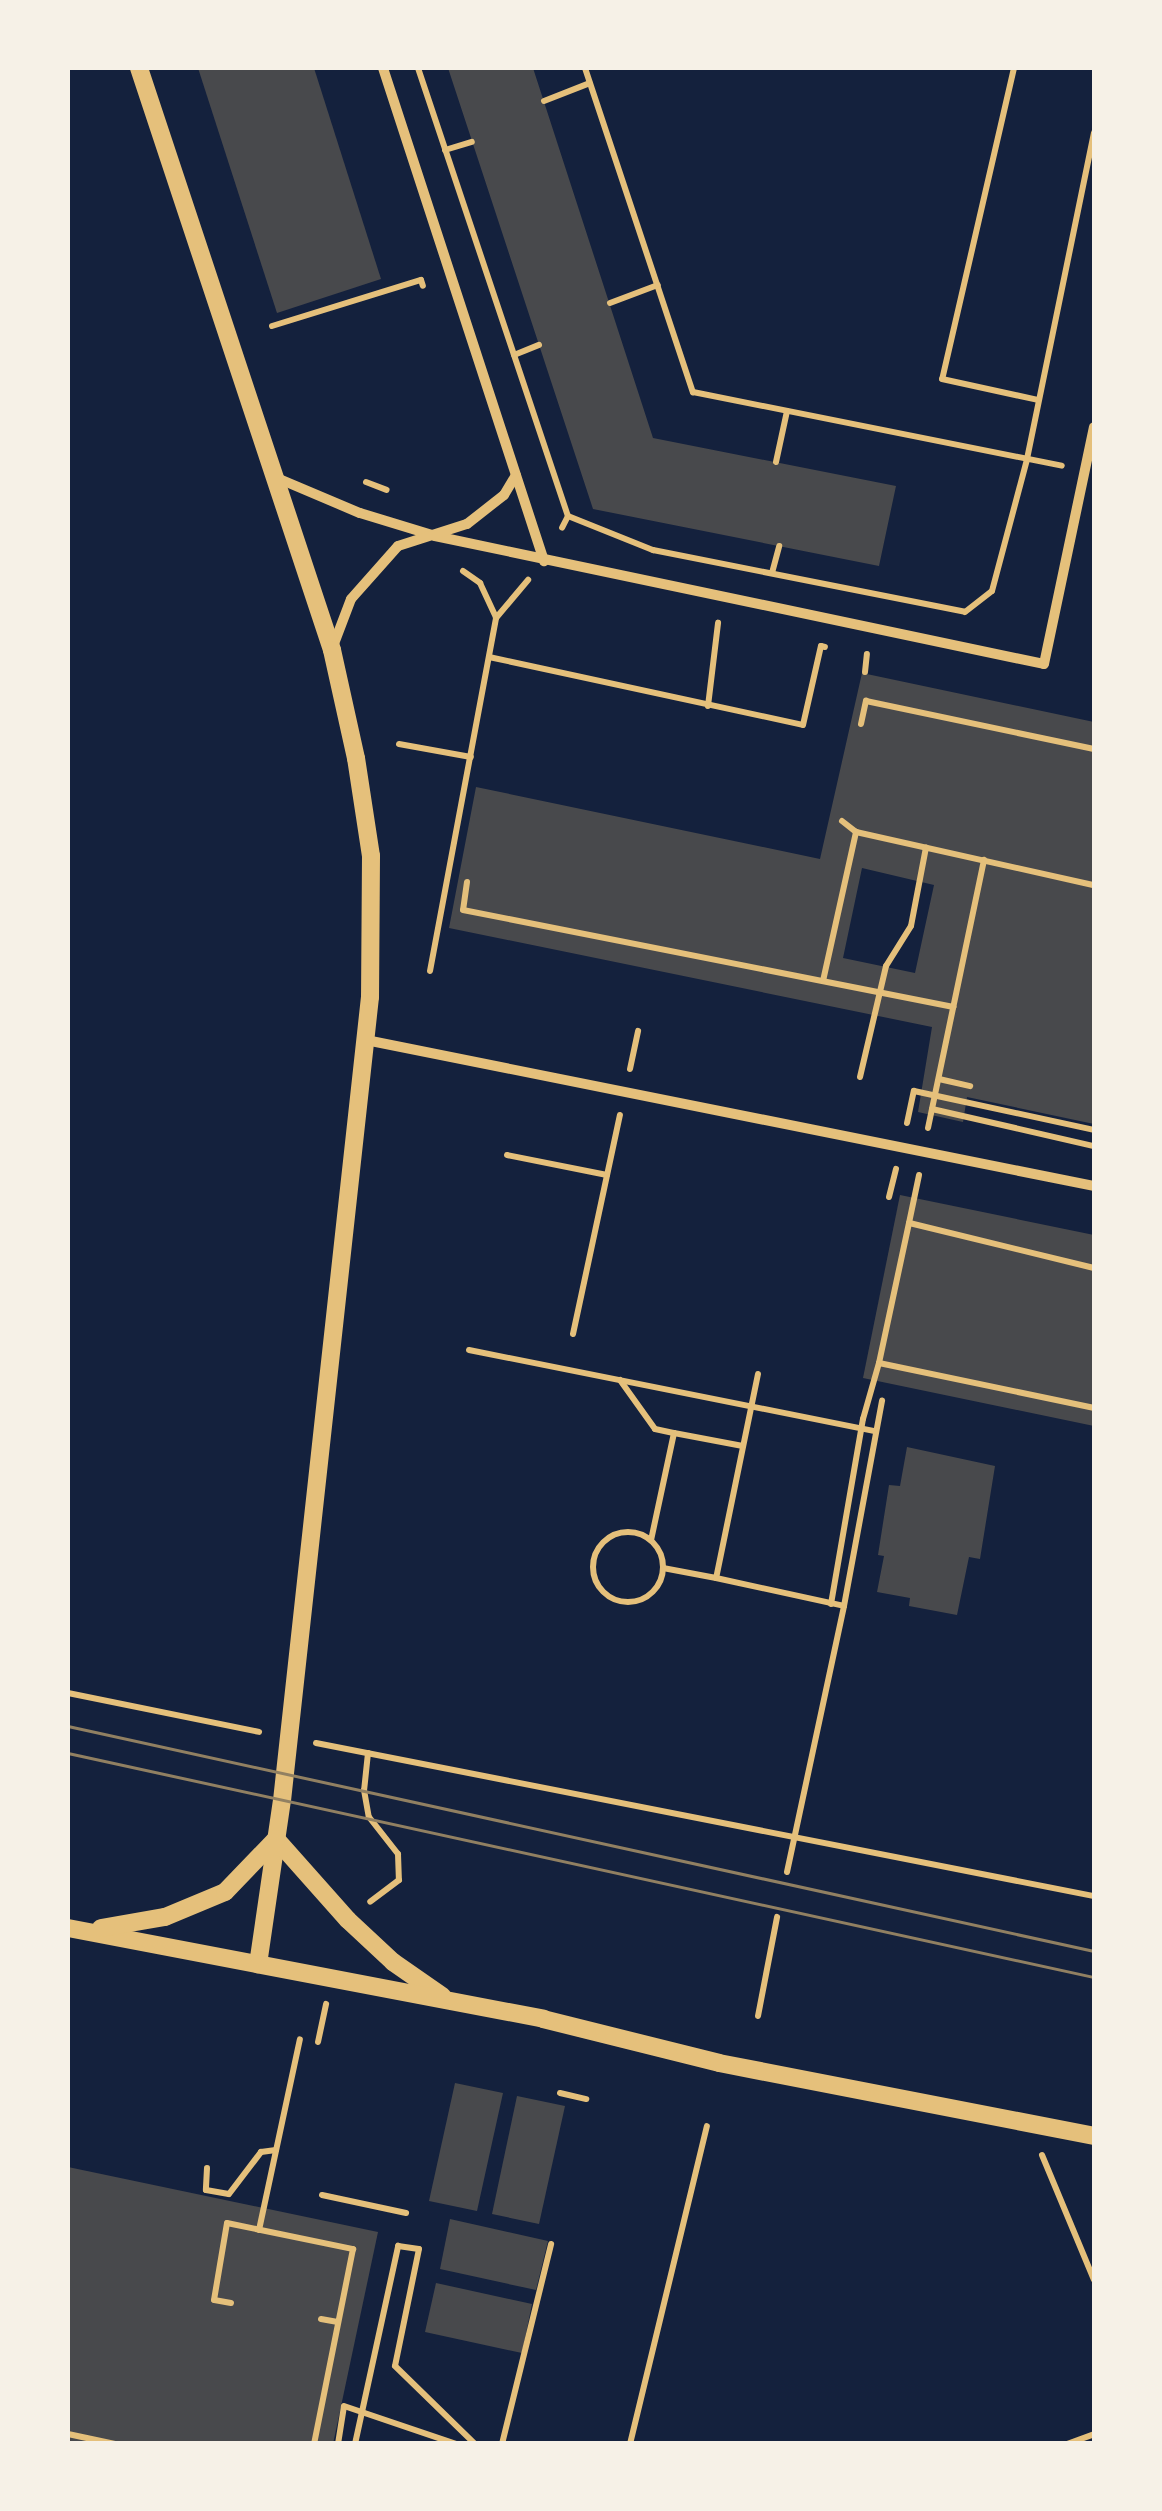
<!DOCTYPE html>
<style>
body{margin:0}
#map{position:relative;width:1162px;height:2511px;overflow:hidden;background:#14213d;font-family:"PT Sans",sans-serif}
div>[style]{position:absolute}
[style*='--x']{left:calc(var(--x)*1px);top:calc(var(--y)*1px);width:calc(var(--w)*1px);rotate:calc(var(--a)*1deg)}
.building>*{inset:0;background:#48494c}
.path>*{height:6px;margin:-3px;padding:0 3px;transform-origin:3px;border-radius:3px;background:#e5c07b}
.path>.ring{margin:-3px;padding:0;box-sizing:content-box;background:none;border:6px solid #e5c07b;border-radius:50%}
.minor>*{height:10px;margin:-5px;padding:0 5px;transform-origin:5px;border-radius:5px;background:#e5c07b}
.tertiary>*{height:18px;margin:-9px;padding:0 9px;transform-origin:9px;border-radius:9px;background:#e5c07b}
.tram>*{height:2.5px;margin:-1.25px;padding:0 1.25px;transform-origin:1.25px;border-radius:1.25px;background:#918062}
span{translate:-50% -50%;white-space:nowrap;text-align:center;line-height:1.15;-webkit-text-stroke:8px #f6f1e7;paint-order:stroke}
.frame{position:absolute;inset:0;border:70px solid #f6f1e7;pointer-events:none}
</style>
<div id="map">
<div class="building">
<i style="clip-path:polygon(198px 68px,314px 68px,381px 279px,277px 313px)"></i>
<i style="clip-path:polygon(448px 68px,533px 68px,653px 438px,896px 486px,879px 566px,593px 509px)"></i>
<i style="clip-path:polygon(evenodd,862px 673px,1094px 722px,1094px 1124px,967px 1097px,963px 1122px,918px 1112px,932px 1027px,449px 928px,476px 787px,820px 859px,862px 673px,862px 868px,934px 885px,915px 973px,843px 958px,862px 868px)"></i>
<i style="clip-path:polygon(900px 1195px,1094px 1235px,1094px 1426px,863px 1378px)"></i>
<i style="clip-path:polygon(907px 1447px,995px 1466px,980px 1559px,969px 1557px,957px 1615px,909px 1606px,910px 1598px,877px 1592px,884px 1556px,878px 1555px,889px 1485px,900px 1486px)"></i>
<i style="clip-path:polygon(455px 2083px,503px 2093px,477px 2211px,429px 2201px)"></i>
<i style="clip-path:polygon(517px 2096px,565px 2106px,539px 2224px,492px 2214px)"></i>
<i style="clip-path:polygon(68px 2167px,378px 2232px,333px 2444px,68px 2444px)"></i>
<i style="clip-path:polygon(450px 2219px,548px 2241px,536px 2290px,440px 2269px)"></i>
<i style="clip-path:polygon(436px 2283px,532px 2304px,522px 2353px,425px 2332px)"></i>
</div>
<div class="path">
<i style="--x:418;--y:68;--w:472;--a:71.5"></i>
<i style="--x:568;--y:516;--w:13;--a:117"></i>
<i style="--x:585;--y:68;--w:342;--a:71.6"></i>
<i style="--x:693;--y:392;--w:376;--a:11.3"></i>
<i style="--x:1014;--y:68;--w:319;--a:103"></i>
<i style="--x:942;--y:379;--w:98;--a:12.3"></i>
<i style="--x:544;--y:101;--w:49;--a:-21.4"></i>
<i style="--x:445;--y:150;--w:28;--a:-17"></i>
<i style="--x:610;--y:303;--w:51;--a:-20.6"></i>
<i style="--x:272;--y:326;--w:156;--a:-17.2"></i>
<i style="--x:421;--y:280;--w:6;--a:72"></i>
<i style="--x:514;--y:355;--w:27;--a:-22"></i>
<i style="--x:776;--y:462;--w:52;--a:-77.8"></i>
<i style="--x:366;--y:482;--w:22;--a:21"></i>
<i style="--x:568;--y:516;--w:92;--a:21.8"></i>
<i style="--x:653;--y:550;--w:318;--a:11.2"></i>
<i style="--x:965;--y:612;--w:34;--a:-38"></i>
<i style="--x:992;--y:591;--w:137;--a:-75.1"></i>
<i style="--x:1027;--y:459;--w:333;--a:-78.4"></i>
<i style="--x:463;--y:571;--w:21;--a:35"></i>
<i style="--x:480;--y:583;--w:38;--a:65"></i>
<i style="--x:772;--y:573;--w:28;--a:-75"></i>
<i style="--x:489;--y:657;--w:321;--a:12.2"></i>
<i style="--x:803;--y:725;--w:81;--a:-77.2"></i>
<i style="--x:821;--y:646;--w:4;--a:14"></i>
<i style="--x:865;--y:672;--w:18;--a:-84"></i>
<i style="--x:708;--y:706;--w:84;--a:-83.1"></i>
<i style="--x:861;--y:724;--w:24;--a:-78"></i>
<i style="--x:866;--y:701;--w:233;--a:11.9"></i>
<i style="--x:399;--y:744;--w:73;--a:10.2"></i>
<i style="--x:842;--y:821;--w:18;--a:38"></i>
<i style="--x:856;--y:832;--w:244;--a:12.6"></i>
<i style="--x:467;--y:882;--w:28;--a:98"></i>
<i style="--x:463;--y:910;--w:500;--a:11.18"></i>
<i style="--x:430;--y:971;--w:359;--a:-79.4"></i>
<i style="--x:496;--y:618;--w:50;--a:-49.9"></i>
<i style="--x:823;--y:981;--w:153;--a:-77.5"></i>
<i style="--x:630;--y:1069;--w:39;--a:-78"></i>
<i style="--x:860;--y:1077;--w:114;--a:-76.8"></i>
<i style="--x:886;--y:966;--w:47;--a:-58"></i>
<i style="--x:911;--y:926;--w:80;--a:-79.2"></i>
<i style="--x:939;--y:1079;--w:32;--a:13"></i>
<i style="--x:932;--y:1109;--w:166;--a:12.9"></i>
<i style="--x:907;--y:1123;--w:33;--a:-78"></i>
<i style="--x:914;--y:1091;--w:184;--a:12.2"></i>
<i style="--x:928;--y:1128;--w:274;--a:-78.2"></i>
<i style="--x:507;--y:1155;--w:102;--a:11.3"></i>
<i style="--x:889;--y:1197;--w:29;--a:-76"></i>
<i style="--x:909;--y:1223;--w:49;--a:-78.2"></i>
<i style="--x:1094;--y:1268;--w:190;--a:-166.3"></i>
<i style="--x:909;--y:1223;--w:143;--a:102.1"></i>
<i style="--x:879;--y:1363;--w:220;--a:11.8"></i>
<i style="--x:573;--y:1334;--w:224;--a:-77.9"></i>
<i style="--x:469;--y:1350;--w:415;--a:11.3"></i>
<i style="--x:758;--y:1374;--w:208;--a:101.6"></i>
<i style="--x:716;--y:1578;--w:131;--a:12.3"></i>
<i style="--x:620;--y:1380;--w:60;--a:54.5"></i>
<i style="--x:655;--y:1429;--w:19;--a:12"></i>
<i style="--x:674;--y:1433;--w:109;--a:102.1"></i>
<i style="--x:674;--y:1433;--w:70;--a:10.7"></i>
<i class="ring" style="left:593px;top:1532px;width:64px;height:64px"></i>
<i style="--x:663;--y:1568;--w:54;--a:10.7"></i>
<i style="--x:831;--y:1604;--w:188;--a:-80.2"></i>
<i style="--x:863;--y:1419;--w:58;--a:-74.1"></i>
<i style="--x:68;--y:1693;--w:195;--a:11.5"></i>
<i style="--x:316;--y:1743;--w:793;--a:11.13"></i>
<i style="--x:368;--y:1753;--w:37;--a:96"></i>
<i style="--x:364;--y:1790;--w:27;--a:80"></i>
<i style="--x:369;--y:1817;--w:47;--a:51.9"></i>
<i style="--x:398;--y:1854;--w:26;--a:88"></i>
<i style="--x:399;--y:1880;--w:36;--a:143"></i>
<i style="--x:787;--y:1872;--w:272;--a:-77.9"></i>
<i style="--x:844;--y:1606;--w:209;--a:-79.5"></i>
<i style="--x:758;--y:2016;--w:101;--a:-79.1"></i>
<i style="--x:318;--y:2042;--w:39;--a:-78"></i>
<i style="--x:560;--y:2093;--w:27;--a:13"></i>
<i style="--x:1042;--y:2155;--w:135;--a:67.4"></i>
<i style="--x:207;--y:2168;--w:22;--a:93"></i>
<i style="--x:206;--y:2190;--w:23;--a:10"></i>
<i style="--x:229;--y:2194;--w:53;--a:-52.7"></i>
<i style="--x:261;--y:2152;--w:15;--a:-8"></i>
<i style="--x:322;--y:2195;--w:86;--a:12.1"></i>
<i style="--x:259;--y:2230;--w:195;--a:-77.9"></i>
<i style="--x:231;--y:2303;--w:17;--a:-170"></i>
<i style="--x:214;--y:2300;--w:78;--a:-80.4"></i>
<i style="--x:227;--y:2223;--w:129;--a:11.7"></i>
<i style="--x:353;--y:2249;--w:199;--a:101.3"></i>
<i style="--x:321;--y:2319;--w:17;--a:10"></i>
<i style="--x:68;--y:2434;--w:48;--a:12"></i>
<i style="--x:338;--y:2444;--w:38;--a:-81"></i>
<i style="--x:344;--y:2406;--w:118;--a:18.7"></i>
<i style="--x:355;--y:2444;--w:203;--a:-77.7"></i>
<i style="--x:398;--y:2246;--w:21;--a:8"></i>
<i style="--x:419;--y:2249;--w:119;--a:101.6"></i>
<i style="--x:395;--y:2366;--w:112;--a:44.3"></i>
<i style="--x:502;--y:2444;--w:206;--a:-76.2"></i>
<i style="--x:630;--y:2444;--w:327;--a:-76.4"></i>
<i style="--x:1067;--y:2444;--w:29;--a:-20"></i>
</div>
<div class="minor">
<i style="--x:383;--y:68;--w:519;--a:71.91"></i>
<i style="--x:277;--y:478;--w:90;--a:22.9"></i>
<i style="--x:360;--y:513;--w:78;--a:17"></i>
<i style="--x:435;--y:536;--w:622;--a:11.87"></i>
<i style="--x:1044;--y:664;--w:242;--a:-78.1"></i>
<i style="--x:332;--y:649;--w:53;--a:-69.2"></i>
<i style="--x:351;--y:599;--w:71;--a:-48.4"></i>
<i style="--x:398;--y:546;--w:72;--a:-17.7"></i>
<i style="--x:467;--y:524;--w:47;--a:-38.1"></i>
<i style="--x:504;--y:495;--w:23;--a:-59"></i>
<i style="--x:366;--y:1040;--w:742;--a:11.34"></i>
</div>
<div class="tertiary">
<i style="--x:139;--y:68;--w:613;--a:71.65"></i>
<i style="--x:332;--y:650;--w:111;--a:77.5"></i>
<i style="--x:356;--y:758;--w:99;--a:81.3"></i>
<i style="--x:371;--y:856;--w:141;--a:90.4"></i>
<i style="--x:370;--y:997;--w:808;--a:96.25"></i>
<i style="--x:282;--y:1800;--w:166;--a:98.3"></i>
<i style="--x:276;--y:1839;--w:108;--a:48.4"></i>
<i style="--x:348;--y:1920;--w:62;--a:43"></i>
<i style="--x:393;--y:1962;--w:60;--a:34.8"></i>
<i style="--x:68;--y:1928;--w:484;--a:10.8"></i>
<i style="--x:543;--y:2019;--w:181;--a:14"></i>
<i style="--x:719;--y:2063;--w:382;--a:11"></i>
<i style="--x:101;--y:1928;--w:65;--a:-9.8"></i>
<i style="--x:165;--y:1917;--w:65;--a:-22.6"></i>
<i style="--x:225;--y:1892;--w:74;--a:-46.1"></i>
</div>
<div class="tram">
<i style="--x:68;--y:1726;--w:1050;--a:12.37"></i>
<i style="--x:68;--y:1753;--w:1050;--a:12.32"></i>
</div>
<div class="frame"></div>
</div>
